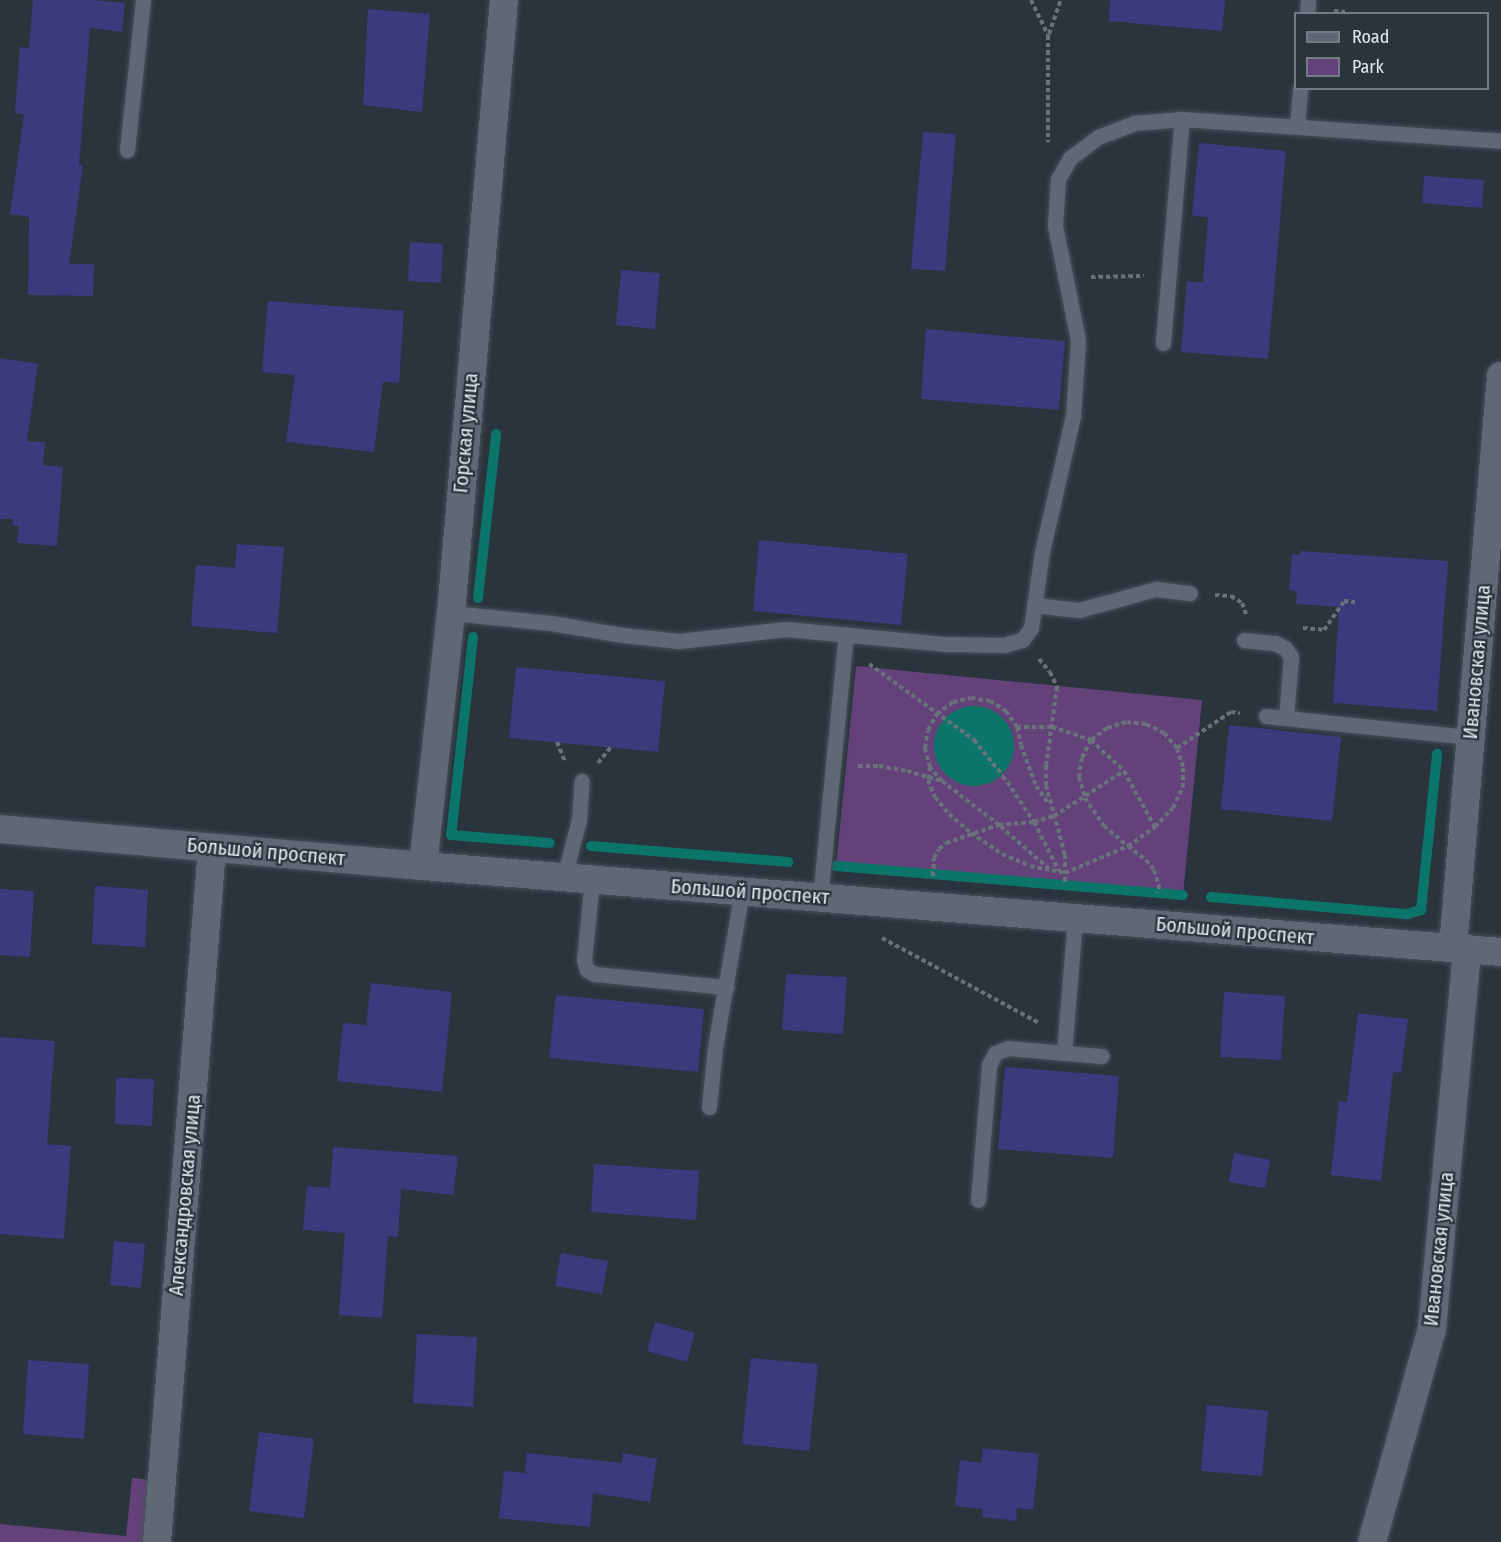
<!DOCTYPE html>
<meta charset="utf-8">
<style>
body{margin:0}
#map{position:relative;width:1501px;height:1542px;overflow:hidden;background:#2a343d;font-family:"Fira Sans Condensed",sans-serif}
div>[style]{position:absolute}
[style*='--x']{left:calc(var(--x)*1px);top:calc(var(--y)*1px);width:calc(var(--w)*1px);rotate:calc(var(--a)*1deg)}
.green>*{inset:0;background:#624278}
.water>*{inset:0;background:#0c756a}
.round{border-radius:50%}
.stream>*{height:10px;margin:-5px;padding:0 5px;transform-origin:5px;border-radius:5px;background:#0c756a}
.building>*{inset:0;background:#393b7d}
.path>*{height:4px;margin-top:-2px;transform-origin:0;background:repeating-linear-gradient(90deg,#69727a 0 4.5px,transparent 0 7.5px)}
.roads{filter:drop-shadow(0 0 2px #485059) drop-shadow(0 0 2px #485059)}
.service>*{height:15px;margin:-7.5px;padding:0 7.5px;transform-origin:7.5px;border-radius:7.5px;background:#5e6974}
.minor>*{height:28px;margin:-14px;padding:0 14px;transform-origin:14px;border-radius:14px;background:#5e6974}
span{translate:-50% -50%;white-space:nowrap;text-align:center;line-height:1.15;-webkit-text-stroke:4.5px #2a343d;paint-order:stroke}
.street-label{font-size:20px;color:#e1e8ee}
.legend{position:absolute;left:1294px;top:12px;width:195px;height:78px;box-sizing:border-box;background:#2a343d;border:2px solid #737c84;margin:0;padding:8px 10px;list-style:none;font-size:18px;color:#e1e8ee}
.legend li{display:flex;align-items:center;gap:12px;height:30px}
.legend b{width:30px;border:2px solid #737c84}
</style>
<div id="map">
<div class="green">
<i style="clip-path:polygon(856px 666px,1202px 700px,1183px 895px,836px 866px)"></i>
<i style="clip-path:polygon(132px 1478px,151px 1480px,147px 1542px,0 1542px,0 1524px,126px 1536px)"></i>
</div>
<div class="water">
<i class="round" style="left:934px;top:706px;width:80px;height:80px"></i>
</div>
<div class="stream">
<i style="--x:478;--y:598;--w:165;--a:-83.7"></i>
<i style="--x:473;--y:637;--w:199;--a:96.3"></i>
<i style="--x:451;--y:835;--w:99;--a:4.6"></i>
<i style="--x:591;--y:846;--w:198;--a:4.6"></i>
<i style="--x:836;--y:866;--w:348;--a:4.8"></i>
<i style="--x:1211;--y:897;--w:197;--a:5"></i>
<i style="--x:1407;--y:914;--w:15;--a:-16"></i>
<i style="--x:1421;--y:910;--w:157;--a:-84.1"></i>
</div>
<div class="building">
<i style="clip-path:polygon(33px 0,93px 0,125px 3px,122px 32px,90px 28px,79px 165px,83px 165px,69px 264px,94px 264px,93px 296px,28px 295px,29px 217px,10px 214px,24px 114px,15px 113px,20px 47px,29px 48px)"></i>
<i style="clip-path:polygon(1110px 0,1225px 0,1222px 31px,1109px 21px)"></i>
<i style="clip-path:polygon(368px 9px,430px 14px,422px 112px,363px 105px)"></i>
<i style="clip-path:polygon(923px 132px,956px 134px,945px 271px,911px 269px)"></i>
<i style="clip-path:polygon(1199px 143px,1286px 151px,1268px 359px,1181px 352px,1187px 281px,1203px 283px,1208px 217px,1192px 216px)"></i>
<i style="clip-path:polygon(1424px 176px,1484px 180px,1482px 208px,1422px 203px)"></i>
<i style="clip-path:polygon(410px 242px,443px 244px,441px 283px,408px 281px)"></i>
<i style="clip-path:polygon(621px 270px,660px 273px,655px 329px,616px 325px)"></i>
<i style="clip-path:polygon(268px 301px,404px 311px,399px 383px,383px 382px,374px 452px,286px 442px,295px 375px,262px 372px)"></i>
<i style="clip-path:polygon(926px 329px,1065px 341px,1059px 410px,921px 399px)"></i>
<i style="clip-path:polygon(0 358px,38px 364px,27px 441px,45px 442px,43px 465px,63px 467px,57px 546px,17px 543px,19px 526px,12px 525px,13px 519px,0 519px)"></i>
<i style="clip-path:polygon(759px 540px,908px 554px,901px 625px,753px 611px)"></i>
<i style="clip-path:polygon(237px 544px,284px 547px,277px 633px,191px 626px,196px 565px,235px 568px)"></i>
<i style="clip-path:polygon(1300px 551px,1448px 561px,1437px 711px,1333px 703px,1339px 607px,1296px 604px,1297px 591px,1289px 590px,1292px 554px,1300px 555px)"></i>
<i style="clip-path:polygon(516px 667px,665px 681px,658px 752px,509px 738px)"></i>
<i style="clip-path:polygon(1229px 725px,1341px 737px,1332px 821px,1221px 809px)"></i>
<i style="clip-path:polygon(95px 886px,148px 890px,145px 947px,92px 944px)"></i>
<i style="clip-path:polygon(0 889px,34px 891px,30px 957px,0 955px)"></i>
<i style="clip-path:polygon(786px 974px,847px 977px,843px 1034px,782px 1030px)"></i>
<i style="clip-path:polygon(371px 983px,452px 992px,442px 1092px,337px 1081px,343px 1023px,366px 1025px)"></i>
<i style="clip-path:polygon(1224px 992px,1285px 996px,1281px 1060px,1220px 1057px)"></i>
<i style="clip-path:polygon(556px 995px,704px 1009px,698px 1072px,549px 1058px)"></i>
<i style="clip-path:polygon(1358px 1013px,1408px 1019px,1401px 1073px,1393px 1072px,1381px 1181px,1331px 1175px,1339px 1101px,1347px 1102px)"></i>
<i style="clip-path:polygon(0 1037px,55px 1041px,47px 1144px,71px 1146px,64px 1239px,0 1234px)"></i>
<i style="clip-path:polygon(1005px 1067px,1119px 1076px,1113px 1158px,998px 1149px)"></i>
<i style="clip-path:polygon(116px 1078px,154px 1079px,152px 1126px,115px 1124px)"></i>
<i style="clip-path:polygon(333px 1147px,458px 1156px,453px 1195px,401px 1189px,398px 1237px,388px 1236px,382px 1318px,339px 1315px,345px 1233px,303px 1230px,307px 1186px,330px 1188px)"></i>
<i style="clip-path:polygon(1234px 1153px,1270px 1160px,1265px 1188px,1229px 1182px)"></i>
<i style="clip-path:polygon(594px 1164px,699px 1171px,696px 1220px,591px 1212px)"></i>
<i style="clip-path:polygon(114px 1241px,145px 1244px,141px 1288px,110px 1285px)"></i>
<i style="clip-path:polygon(561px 1253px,608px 1261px,602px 1294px,555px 1286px)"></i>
<i style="clip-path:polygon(655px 1322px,695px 1333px,687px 1362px,647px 1351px)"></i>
<i style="clip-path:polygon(417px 1334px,477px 1337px,473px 1407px,413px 1403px)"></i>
<i style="clip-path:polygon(751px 1358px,818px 1364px,809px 1451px,742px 1444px)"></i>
<i style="clip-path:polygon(28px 1360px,89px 1364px,84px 1439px,23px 1434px)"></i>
<i style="clip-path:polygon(1207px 1405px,1268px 1411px,1262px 1476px,1201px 1471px)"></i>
<i style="clip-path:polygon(259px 1432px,314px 1439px,304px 1518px,249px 1511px)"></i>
<i style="clip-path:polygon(983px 1448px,1039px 1454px,1033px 1510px,1017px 1508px,1016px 1521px,982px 1517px,983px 1509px,955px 1506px,960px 1460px,981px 1463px)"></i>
<i style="clip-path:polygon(527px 1453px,622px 1463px,623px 1453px,657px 1459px,650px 1502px,593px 1493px,590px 1527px,499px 1518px,504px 1471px,525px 1473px)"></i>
</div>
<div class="path">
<i style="--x:1031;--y:0;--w:39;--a:64"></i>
<i style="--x:1048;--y:35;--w:107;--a:90"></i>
<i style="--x:1334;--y:11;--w:11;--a:5"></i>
<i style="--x:1049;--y:34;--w:36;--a:-71"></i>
<i style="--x:1091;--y:277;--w:53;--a:-1.1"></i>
<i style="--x:1215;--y:595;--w:16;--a:4"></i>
<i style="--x:1231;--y:596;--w:13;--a:32"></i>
<i style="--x:1242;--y:603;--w:12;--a:70"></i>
<i style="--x:1303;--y:628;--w:21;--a:5"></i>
<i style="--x:1324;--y:630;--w:35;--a:-55"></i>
<i style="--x:1344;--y:601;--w:11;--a:5"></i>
<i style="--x:1039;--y:659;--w:17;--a:50"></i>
<i style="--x:1050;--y:672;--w:17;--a:65"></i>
<i style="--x:1057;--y:687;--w:80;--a:97.9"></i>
<i style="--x:1046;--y:766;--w:19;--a:90"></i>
<i style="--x:1046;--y:785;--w:73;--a:74.8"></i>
<i style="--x:1065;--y:855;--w:30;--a:90"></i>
<i style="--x:869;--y:664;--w:130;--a:35.9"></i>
<i style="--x:974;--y:740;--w:46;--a:51.1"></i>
<i style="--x:1003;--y:776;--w:55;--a:56"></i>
<i style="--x:1034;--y:822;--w:55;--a:63"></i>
<i style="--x:1017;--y:727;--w:35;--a:0"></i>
<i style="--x:1052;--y:727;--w:41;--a:18.4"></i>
<i style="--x:1091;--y:740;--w:45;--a:43.2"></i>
<i style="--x:1124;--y:771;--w:64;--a:61"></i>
<i style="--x:557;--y:742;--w:22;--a:68"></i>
<i style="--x:1177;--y:748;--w:65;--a:-33.7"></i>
<i style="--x:1231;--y:712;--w:9;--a:6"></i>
<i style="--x:598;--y:763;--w:21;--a:-51"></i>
<i style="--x:858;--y:766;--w:21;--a:0"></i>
<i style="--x:879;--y:766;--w:28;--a:10"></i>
<i style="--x:907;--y:771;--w:35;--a:16"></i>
<i style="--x:930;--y:767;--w:13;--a:99"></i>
<i style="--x:928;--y:780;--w:18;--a:68"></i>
<i style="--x:935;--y:797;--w:22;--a:51"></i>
<i style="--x:949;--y:814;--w:29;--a:41"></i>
<i style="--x:971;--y:833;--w:37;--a:34"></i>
<i style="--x:1002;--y:854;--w:30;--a:23"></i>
<i style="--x:1030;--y:866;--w:36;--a:11"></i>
<i style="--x:1065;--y:873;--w:69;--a:-23.2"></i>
<i style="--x:1128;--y:846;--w:33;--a:-35"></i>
<i style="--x:1155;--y:827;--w:26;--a:-47"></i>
<i style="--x:1173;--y:808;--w:23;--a:-65"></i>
<i style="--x:1183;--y:787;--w:20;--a:-90"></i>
<i style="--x:1183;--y:767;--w:20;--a:-108"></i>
<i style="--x:1177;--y:748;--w:20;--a:-131"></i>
<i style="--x:1164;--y:733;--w:20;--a:-153"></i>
<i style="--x:1146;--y:724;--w:20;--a:-174"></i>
<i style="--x:1126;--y:722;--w:20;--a:162"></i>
<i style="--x:1107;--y:728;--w:20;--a:143"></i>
<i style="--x:1091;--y:740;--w:20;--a:117"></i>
<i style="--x:1082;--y:758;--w:19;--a:99"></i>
<i style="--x:1079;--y:777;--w:22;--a:74"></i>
<i style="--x:1085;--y:798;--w:34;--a:56"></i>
<i style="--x:1104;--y:826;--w:31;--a:40"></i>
<i style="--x:1128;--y:846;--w:23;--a:38"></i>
<i style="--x:1146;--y:860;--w:13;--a:51"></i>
<i style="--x:1154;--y:870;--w:16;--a:72"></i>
<i style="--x:1159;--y:885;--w:8;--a:97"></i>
<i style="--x:1049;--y:869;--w:67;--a:-138.7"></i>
<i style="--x:999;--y:825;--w:72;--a:-142.3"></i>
<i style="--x:942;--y:781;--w:18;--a:-131"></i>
<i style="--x:930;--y:767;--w:20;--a:-105"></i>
<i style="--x:925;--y:748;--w:18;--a:-81"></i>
<i style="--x:928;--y:730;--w:18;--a:-61"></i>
<i style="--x:937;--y:714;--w:20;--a:-37"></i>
<i style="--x:953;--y:702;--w:18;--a:-13"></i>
<i style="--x:971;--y:698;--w:19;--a:9"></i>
<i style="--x:990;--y:701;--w:19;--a:32"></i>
<i style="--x:1006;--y:711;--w:19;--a:55"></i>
<i style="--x:1017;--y:727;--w:18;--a:77"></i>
<i style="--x:1021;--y:745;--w:44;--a:69.9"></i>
<i style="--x:1036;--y:786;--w:22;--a:54"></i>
<i style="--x:933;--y:876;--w:18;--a:-87"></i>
<i style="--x:934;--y:858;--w:10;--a:-61"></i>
<i style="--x:939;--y:849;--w:9;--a:-41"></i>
<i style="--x:946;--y:843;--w:56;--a:-18.8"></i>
<i style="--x:999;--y:825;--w:35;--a:-5"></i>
<i style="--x:1034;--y:822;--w:21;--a:-17"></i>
<i style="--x:1054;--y:816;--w:83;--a:-32.7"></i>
<i style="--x:882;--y:938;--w:179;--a:28.4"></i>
</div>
<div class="roads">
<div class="service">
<i style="--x:1307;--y:14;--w:14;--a:-86"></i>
<i style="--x:1297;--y:126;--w:38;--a:-85"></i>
<i style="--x:127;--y:150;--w:151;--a:-83.9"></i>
<i style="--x:1163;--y:343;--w:225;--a:-85.2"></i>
<i style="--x:1034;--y:605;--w:45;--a:6.3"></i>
<i style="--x:1079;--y:610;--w:80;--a:-15.3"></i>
<i style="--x:1156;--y:589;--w:34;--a:7"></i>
<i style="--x:451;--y:613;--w:100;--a:5.7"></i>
<i style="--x:551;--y:623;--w:73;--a:9.5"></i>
<i style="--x:623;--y:635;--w:56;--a:6.1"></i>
<i style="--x:679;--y:641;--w:108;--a:-6.4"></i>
<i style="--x:786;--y:629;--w:161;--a:5.4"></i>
<i style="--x:946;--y:644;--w:58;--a:1"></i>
<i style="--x:1004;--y:645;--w:19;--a:-16"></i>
<i style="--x:1022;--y:640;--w:15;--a:-53"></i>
<i style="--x:1031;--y:628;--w:77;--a:-81.8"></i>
<i style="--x:1042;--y:552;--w:139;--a:-77.2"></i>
<i style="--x:1073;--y:416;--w:76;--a:-86.2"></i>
<i style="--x:1078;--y:340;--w:116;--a:-101.4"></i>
<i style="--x:1055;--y:226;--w:47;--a:-86.3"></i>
<i style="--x:1058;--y:179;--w:24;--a:-60"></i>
<i style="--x:1070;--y:158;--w:35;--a:-37"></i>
<i style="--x:1098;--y:137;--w:40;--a:-21"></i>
<i style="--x:1135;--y:123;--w:47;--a:-4.9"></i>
<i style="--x:1182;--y:119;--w:320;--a:3.9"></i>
<i style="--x:1244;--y:640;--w:31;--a:6"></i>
<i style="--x:1275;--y:643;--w:11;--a:27"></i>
<i style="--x:1285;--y:648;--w:11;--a:56"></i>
<i style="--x:1291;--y:657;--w:61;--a:94.7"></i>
<i style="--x:1266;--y:716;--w:205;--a:5.9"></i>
<i style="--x:564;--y:877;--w:59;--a:-75.3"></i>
<i style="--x:579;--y:820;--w:39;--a:-86"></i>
<i style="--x:592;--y:880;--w:80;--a:95.7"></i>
<i style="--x:584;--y:960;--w:10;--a:73"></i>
<i style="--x:587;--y:970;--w:9;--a:27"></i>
<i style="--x:595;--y:974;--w:132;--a:5.7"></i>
<i style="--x:820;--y:898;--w:265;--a:-84.4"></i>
<i style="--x:1064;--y:1053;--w:135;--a:-85.3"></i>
<i style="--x:709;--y:1107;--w:60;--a:-84.3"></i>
<i style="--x:715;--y:1047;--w:158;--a:-80.2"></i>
<i style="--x:978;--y:1200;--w:135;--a:-85.3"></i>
<i style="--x:989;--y:1065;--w:13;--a:-63"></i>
<i style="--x:995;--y:1053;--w:14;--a:-21"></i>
<i style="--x:1008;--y:1048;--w:94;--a:4.9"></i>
</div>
<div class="minor">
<i style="--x:0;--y:829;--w:425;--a:5"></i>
<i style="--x:423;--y:866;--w:1081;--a:4.56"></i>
<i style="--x:423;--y:866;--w:255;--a:-83.7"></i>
<i style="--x:451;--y:613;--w:615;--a:-85.06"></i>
<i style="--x:1453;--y:948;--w:574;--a:-85.2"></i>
<i style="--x:157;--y:1542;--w:696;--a:-85.47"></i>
<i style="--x:1372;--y:1542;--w:221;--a:-74.3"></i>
<i style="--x:1432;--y:1329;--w:382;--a:-84.7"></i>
</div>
</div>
<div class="street-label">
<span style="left:466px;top:433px;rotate:-85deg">Горская улица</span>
<span style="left:1477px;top:662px;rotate:-85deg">Ивановская улица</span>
<span style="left:266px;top:852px;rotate:5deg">Большой проспект</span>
<span style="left:750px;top:892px;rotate:4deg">Большой проспект</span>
<span style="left:1235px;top:931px;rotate:5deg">Большой проспект</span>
<span style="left:185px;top:1195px;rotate:-85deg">Александровская улица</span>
<span style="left:1439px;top:1249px;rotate:-84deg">Ивановская улица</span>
</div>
<ul class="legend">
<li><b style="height:8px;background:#5e6974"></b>Road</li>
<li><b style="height:16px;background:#624278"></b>Park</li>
</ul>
</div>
